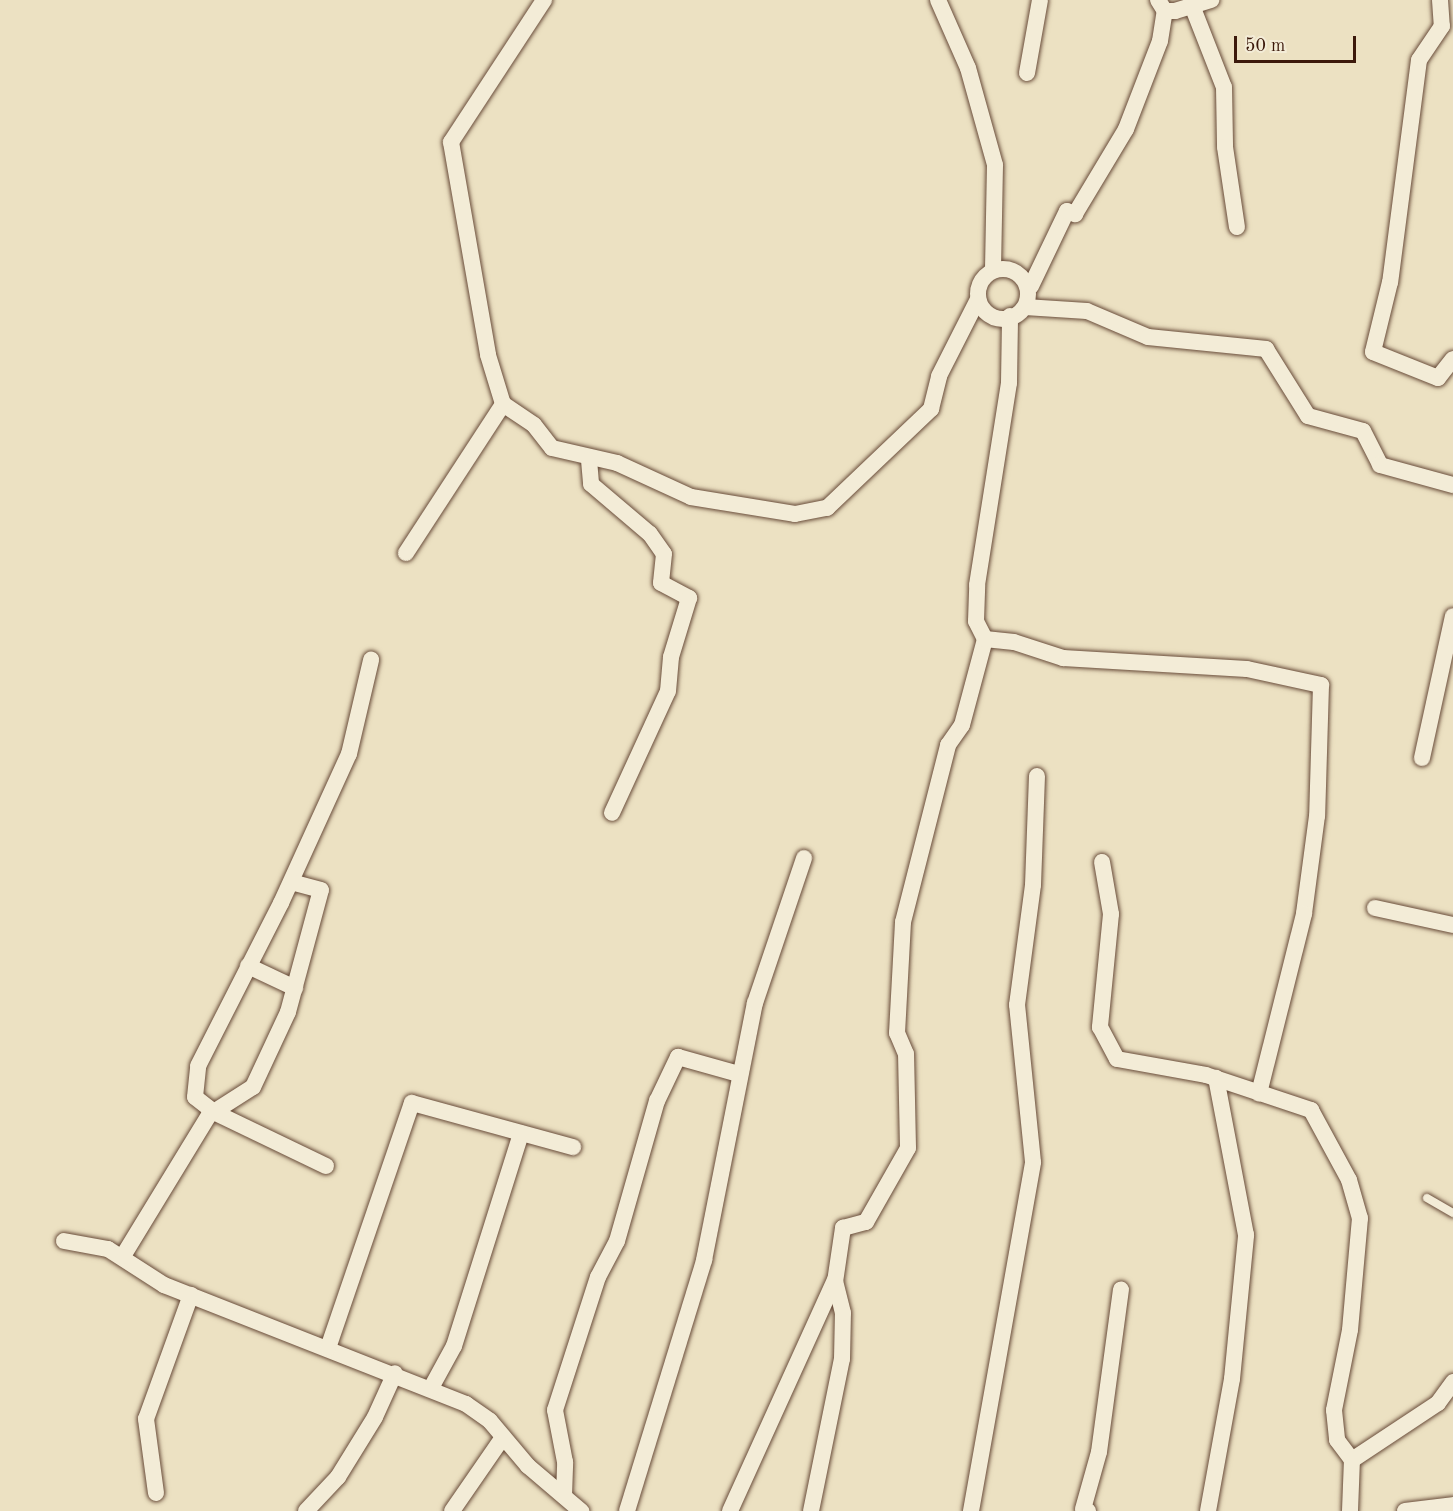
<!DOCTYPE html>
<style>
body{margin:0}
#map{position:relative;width:1453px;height:1511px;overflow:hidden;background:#ece1c2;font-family:"Old Standard TT",serif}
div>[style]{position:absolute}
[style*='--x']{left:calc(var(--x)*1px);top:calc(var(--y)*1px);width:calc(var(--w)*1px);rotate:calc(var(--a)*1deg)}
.roads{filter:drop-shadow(0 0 2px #684b39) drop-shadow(0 0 2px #684b39)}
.service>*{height:8px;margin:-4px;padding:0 4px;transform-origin:4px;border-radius:4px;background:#f3ecd7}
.minor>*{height:16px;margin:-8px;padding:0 8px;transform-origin:8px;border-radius:8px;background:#f3ecd7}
.minor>.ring{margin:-8px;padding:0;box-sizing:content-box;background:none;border:16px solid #f3ecd7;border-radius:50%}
span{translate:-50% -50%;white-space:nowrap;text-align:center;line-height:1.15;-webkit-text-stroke:4.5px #f3ecd7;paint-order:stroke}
.scale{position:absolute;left:1234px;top:36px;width:122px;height:27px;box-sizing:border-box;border:3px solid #3c190b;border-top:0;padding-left:8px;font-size:18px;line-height:21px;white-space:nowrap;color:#3c190b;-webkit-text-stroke:4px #f3ecd7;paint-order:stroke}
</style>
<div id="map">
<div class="roads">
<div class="service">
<i style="--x:1427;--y:1198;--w:30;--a:30"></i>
</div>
<div class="minor">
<i style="--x:544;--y:0;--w:170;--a:123.2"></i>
<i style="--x:451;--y:142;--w:216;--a:80.1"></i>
<i style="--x:488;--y:355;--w:51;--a:73"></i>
<i style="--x:503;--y:404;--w:37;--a:34"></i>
<i style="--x:534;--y:425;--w:29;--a:52"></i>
<i style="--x:552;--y:448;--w:67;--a:13"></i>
<i style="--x:617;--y:463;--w:81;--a:24.7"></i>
<i style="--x:691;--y:497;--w:105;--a:9.3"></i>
<i style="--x:795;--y:514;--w:33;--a:-11"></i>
<i style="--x:827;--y:508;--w:144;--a:-43.6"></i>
<i style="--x:931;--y:409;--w:34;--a:-76"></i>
<i style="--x:939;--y:376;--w:86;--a:-63.1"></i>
<i style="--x:938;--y:0;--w:74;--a:66.2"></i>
<i style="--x:968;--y:68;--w:101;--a:74.4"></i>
<i style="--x:995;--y:165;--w:102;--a:91.1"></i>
<i style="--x:1158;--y:0;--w:13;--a:58"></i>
<i style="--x:1165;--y:11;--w:10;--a:0"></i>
<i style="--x:1175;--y:11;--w:38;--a:-17"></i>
<i style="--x:1440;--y:0;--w:26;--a:86"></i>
<i style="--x:1442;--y:26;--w:41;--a:124.1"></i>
<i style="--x:1419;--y:60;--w:224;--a:97.4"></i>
<i style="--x:1390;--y:282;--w:72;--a:103.7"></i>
<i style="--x:1373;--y:352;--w:70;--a:21.8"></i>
<i style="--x:1438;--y:378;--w:24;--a:-52"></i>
<i style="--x:1191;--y:3;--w:90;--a:68.6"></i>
<i style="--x:1224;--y:87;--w:60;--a:89"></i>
<i style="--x:1225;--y:147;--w:81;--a:81.5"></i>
<i style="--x:1027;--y:73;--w:74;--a:-79.9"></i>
<i class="ring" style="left:978px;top:269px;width:34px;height:34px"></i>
<i style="--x:1031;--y:286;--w:83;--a:-64.4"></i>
<i style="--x:1067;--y:211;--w:9;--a:21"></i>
<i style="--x:1075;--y:214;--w:99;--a:-59"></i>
<i style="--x:1126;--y:129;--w:94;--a:-68.9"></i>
<i style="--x:1160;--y:41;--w:30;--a:-81"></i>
<i style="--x:1025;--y:307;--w:62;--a:3.7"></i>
<i style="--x:1087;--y:311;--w:66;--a:23.1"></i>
<i style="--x:1148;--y:337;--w:119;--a:5.8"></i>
<i style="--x:1266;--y:349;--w:79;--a:57.9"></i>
<i style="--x:1308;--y:416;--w:57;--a:15.3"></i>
<i style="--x:1363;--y:431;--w:38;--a:63"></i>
<i style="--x:1380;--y:465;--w:76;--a:15.3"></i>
<i style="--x:589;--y:460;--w:24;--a:85"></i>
<i style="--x:591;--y:484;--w:77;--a:40.3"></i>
<i style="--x:650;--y:534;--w:24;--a:55"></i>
<i style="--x:664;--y:554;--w:29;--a:96"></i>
<i style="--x:661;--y:583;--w:32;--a:28"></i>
<i style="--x:689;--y:598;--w:62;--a:107"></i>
<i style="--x:671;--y:657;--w:34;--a:95"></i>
<i style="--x:668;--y:691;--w:134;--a:114.7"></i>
<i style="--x:406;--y:553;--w:178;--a:-56.9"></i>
<i style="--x:985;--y:639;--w:29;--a:6"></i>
<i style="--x:1014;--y:642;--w:52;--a:18.1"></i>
<i style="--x:1063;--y:658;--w:184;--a:3.4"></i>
<i style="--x:1247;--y:669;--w:76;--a:12.2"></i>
<i style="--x:1321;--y:685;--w:131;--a:91.7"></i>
<i style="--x:1317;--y:816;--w:99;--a:97.6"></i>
<i style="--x:1304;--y:914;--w:185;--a:104.1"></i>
<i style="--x:1422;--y:758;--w:145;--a:-77.7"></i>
<i style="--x:1102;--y:862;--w:53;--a:80.2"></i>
<i style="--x:1111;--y:914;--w:114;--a:95.6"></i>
<i style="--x:1100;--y:1027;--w:36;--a:62"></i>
<i style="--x:1117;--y:1059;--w:90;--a:10.2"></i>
<i style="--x:1206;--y:1075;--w:111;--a:18.4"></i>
<i style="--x:1311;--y:1110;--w:80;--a:61.5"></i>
<i style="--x:1349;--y:1180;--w:40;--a:74"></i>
<i style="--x:1360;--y:1218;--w:112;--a:95.1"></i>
<i style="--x:1350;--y:1330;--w:82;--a:101.3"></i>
<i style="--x:1334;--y:1410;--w:30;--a:84"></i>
<i style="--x:1337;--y:1440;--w:25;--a:53"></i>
<i style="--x:1375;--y:908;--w:80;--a:12.3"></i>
<i style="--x:248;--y:966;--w:52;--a:25.1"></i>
<i style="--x:326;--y:1166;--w:124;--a:-154.3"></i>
<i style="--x:214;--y:1112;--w:24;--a:-142"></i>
<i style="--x:195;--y:1097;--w:31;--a:-84"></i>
<i style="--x:198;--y:1066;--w:183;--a:-63"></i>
<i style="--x:281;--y:903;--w:164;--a:-65.5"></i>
<i style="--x:349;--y:754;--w:97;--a:-76.8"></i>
<i style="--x:64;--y:1241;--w:45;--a:10.3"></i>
<i style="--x:108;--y:1249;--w:67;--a:32.7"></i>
<i style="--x:164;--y:1285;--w:325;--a:21.5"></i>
<i style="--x:466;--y:1404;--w:29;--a:35"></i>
<i style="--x:490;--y:1421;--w:59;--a:49.8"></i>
<i style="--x:528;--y:1466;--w:70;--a:40.3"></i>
<i style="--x:123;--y:1256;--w:165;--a:-58.6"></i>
<i style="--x:209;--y:1115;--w:52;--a:-32.5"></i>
<i style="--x:253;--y:1087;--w:83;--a:-65"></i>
<i style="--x:288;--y:1012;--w:126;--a:-74.9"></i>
<i style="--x:321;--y:890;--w:31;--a:-165"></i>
<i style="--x:328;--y:1348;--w:259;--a:-71.1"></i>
<i style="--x:412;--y:1103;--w:167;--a:15.3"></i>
<i style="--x:431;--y:1388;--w:48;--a:-61.3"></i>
<i style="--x:454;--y:1346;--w:223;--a:-72.5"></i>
<i style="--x:156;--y:1493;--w:75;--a:-97.7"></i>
<i style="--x:146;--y:1419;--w:132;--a:-70.1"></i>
<i style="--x:564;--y:1496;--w:34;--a:-88"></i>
<i style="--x:565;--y:1462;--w:53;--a:-100.9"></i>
<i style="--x:555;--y:1410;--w:140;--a:-72.1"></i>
<i style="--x:598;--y:1277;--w:41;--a:-62.2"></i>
<i style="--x:617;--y:1241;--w:146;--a:-74.1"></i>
<i style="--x:657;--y:1101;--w:49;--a:-64.5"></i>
<i style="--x:678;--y:1057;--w:63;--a:15.6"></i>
<i style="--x:306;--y:1511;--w:47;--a:-46.7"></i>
<i style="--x:338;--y:1477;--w:70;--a:-58.3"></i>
<i style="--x:375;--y:1417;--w:48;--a:-65.6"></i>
<i style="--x:452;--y:1511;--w:90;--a:-55.4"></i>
<i style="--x:627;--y:1511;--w:263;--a:-72.9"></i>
<i style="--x:704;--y:1260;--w:262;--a:-78.8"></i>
<i style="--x:755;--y:1003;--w:153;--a:-71.3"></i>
<i style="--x:730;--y:1511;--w:254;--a:-65.6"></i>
<i style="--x:811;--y:1511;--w:155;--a:-78.5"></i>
<i style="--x:842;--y:1359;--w:46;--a:-88.8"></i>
<i style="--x:843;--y:1313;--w:32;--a:-104"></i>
<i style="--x:835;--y:1282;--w:55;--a:-81.6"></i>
<i style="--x:843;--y:1228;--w:24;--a:-15"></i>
<i style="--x:866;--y:1222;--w:85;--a:-60.4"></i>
<i style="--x:908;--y:1148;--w:94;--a:-91.2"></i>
<i style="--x:906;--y:1054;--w:23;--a:-113"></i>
<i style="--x:897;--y:1033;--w:111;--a:-86.9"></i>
<i style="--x:903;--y:922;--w:183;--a:-75.7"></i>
<i style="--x:948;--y:745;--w:24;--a:-55"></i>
<i style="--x:962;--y:725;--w:89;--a:-75"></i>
<i style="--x:985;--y:639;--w:20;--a:-117"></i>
<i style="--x:976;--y:621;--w:36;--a:-88"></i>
<i style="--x:977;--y:585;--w:205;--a:-81"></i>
<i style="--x:1009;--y:383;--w:67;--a:-89.1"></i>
<i style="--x:971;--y:1511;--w:354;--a:-79.9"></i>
<i style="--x:1033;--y:1162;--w:158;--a:-95.8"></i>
<i style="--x:1017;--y:1005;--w:121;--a:-82.4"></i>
<i style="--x:1033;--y:885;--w:109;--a:-87.9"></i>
<i style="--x:1088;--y:1511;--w:5;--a:-158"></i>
<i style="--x:1083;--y:1509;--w:59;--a:-74.3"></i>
<i style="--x:1099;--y:1452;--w:164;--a:-82.3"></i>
<i style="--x:1208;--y:1511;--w:134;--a:-79.7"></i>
<i style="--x:1232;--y:1379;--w:145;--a:-84.4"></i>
<i style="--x:1246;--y:1235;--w:160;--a:-100.8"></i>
<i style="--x:1350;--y:1511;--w:51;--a:-87.8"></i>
<i style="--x:1352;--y:1460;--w:103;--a:-33.5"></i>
<i style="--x:1438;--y:1403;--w:26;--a:-54"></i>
<i style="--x:1405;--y:1511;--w:48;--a:-7.1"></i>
</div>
</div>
<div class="scale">50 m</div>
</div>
